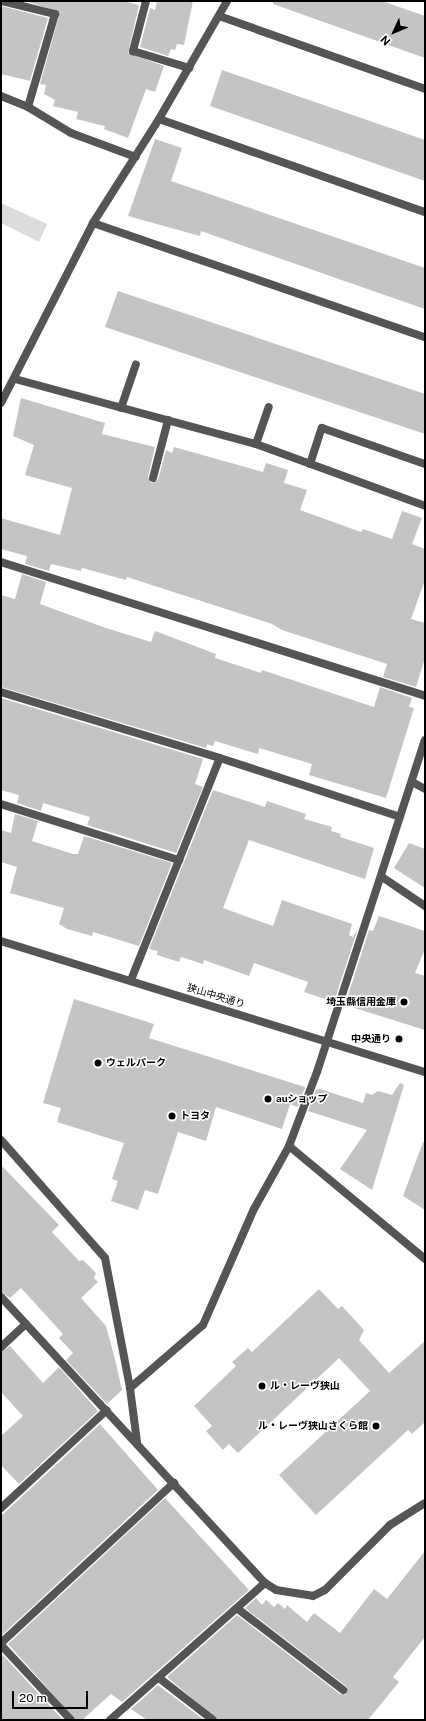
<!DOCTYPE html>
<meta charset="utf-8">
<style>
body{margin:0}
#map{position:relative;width:426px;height:1721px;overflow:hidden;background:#fff;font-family:"Public Sans","Noto Sans JP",sans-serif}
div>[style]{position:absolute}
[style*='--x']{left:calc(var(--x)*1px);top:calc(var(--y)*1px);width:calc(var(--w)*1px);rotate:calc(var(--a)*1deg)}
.green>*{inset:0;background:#dcdcdc}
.building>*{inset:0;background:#c4c4c4}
.service>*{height:8px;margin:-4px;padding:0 4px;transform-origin:4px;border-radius:4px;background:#555}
.minor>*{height:8px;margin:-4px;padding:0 4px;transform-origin:4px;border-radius:4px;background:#555}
.tertiary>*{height:8px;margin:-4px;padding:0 4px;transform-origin:4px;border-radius:4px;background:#555}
.dots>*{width:11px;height:11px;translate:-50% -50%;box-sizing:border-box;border:2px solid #fff;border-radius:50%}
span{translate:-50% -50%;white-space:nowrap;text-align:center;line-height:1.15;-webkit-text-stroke:3px #fff;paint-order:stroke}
.street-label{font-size:10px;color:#000}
.poi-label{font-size:10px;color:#000;font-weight:700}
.right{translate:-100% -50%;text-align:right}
.left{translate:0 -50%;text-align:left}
.frame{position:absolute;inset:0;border:2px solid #000;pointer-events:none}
.north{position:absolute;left:374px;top:12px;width:40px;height:40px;-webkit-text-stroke:3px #fff;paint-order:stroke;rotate:226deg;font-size:11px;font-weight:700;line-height:16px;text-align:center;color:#000}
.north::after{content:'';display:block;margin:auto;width:14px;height:18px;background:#000;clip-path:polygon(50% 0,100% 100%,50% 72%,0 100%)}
.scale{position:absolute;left:12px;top:1691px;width:76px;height:18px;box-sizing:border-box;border:2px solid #000;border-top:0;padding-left:5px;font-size:12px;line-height:14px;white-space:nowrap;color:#000;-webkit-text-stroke:3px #fff;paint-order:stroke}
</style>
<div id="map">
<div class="green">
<i style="clip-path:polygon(1px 203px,47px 224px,39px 242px,1px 223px)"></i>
</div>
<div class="building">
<i style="clip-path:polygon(25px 1px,123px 1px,139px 5px,128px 53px,164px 66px,155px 92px,146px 89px,128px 138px,104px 129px,105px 126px,76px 119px,78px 112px,53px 106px,55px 100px,44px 94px,46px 85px,40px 84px,60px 12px)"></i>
<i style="clip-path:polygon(157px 1px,193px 1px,184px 45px,177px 44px,175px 50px,171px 49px,168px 56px,140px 47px,150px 8px,155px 10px)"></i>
<i style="clip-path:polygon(273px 1px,382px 1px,425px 16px,425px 58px,273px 4px)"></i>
<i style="clip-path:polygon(1px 6px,48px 18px,30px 81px,1px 74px)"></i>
<i style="clip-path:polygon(222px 70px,425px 140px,425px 181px,210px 106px)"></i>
<i style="clip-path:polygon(155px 139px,182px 148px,171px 181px,425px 268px,425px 309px,201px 231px,200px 236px,128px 216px)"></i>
<i style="clip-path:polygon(118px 291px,425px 394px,425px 434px,105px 327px)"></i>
<i style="clip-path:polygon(21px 398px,105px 423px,102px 434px,155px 447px,148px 477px,151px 483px,158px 480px,166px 450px,172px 453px,174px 447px,263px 472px,266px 463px,288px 470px,284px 483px,307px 490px,300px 510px,361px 532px,363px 529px,392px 539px,402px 511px,422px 518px,412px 544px,425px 549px,425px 580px,411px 619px,425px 623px,425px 658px,416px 687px,383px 677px,387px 664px,282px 630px,272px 624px,127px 577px,126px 580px,82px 568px,81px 571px,51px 564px,49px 571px,25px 564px,27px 556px,1px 549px,1px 518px,60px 535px,72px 488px,25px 475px,34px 445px,13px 436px)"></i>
<i style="clip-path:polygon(22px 574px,46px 582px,40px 604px,103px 627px,151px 642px,155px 631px,216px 654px,215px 658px,261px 673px,262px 670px,374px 707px,380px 687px,412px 698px,409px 707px,414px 708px,386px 798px,309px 775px,312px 764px,259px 748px,258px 754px,215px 741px,213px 746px,207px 744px,206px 748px,1px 687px,1px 595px,15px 599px)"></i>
<i style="clip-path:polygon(1px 698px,203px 759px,195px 784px,203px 787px,176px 853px,87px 825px,90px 817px,43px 803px,41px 811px,17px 803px,19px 795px,1px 790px)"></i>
<i style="clip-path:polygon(213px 790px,265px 807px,267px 801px,306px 814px,304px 819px,332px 827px,331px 831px,341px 834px,340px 837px,374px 848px,365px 879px,249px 840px,223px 908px,273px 926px,282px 900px,352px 924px,349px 935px,353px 937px,358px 928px,334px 1002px,304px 992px,308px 982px,254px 963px,249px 976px,204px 960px,203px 964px,181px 957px,179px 962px,157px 955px,158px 951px,149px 949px)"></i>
<i style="clip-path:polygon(15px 814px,38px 821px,32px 841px,73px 854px,78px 854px,84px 836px,172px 863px,139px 946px,93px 932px,92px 936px,67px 929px,59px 924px,64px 908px,10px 893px,17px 867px,1px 862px,1px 830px,11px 833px)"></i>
<i style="clip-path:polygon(409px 843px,425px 849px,425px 888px,394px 868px)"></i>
<i style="clip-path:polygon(379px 916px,425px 931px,425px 949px,415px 973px,425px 976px,425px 1030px,345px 1005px,369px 930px,373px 931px)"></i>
<i style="clip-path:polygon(74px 999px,154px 1024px,149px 1038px,305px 1087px,298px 1107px,290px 1104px,282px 1129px,216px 1107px,206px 1141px,178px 1132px,158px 1194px,145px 1190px,138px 1210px,111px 1201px,118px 1181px,112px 1179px,124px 1143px,57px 1122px,61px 1108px,43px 1103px)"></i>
<i style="clip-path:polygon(400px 1083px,404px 1085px,372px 1190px,340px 1169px,367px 1130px,308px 1111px,316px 1090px,320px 1089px,363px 1103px,366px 1093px,372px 1095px,378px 1091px,392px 1095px)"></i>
<i style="clip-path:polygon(423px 1142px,425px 1142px,425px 1210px,403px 1196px)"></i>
<i style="clip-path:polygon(1px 1165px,59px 1225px,52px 1232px,79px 1261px,83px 1260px,96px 1273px,94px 1278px,98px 1282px,81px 1298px,106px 1326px,115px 1359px,122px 1390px,107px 1404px,66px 1360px,73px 1353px,59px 1338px,63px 1334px,21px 1288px,10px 1298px,1px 1292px)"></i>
<i style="clip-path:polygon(319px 1289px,338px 1309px,342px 1306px,364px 1330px,359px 1340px,389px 1373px,425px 1341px,425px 1422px,412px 1434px,408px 1430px,316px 1515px,279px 1475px,370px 1391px,339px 1358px,238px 1453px,229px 1444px,223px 1450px,206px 1431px,212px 1426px,194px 1406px,236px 1366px,232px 1362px,248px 1348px,252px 1352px)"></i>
<i style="clip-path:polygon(10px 1346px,43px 1383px,59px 1367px,98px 1411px,19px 1484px,1px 1465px,1px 1436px,23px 1416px,1px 1392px,1px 1352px)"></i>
<i style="clip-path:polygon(100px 1424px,158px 1490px,1px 1636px,1px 1516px)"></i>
<i style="clip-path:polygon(165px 1498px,249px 1590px,122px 1702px,111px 1694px,82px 1720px,76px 1720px,8px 1644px)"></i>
<i style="clip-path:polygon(425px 1551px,425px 1637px,393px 1677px,399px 1682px,368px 1720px,218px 1720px,167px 1677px,237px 1615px,340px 1694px,345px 1695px,348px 1690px,346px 1686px,245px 1608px,256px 1598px,262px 1605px,266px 1600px,274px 1607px,278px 1603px,285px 1609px,287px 1605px,307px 1622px,314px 1613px,340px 1633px,374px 1589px,387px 1599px)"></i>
<i style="clip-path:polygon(1px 1653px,63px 1720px,1px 1720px)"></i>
<i style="clip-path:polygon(158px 1685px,204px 1720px,147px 1720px,131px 1709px)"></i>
</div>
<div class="service">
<i style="--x:219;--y:16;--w:219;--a:19.5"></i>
<i style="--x:159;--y:119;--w:282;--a:19.3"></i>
<i style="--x:93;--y:223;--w:351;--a:19"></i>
<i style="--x:121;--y:408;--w:46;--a:-71.2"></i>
<i style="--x:256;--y:444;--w:39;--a:-71"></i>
<i style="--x:310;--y:464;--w:38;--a:-72"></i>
<i style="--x:322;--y:428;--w:109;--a:19.3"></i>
<i style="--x:153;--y:478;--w:60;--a:-75.5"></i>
<i style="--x:238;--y:1609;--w:133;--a:37.6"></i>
</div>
<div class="minor">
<i style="--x:2;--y:1;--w:55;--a:13.8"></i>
<i style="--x:55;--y:14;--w:97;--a:106.2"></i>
<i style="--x:146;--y:1;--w:52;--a:104.6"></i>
<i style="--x:133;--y:51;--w:59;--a:16.9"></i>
<i style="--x:1;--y:96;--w:29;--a:22"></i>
<i style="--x:28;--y:107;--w:50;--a:31.2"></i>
<i style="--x:71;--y:133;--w:69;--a:20.3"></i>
<i style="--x:15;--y:379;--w:250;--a:15.1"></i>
<i style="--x:256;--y:444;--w:180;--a:20.1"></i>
<i style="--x:1;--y:403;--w:202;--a:-62.9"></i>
<i style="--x:93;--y:223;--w:123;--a:-57.6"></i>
<i style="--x:159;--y:119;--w:136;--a:-60"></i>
<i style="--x:1;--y:562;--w:445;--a:17.5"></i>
<i style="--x:1;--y:692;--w:229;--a:16.8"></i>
<i style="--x:412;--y:782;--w:15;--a:28"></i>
<i style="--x:1;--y:804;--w:187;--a:17.5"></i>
<i style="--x:382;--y:877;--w:52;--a:34"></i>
<i style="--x:131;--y:980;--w:239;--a:-68.2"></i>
<i style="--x:220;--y:758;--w:189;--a:18.1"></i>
<i style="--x:1;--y:1140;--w:157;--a:48.6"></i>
<i style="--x:105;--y:1258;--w:132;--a:79.1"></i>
<i style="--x:289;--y:1146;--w:177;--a:39.7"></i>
<i style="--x:1;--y:1297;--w:389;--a:47.3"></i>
<i style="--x:265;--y:1583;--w:13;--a:32"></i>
<i style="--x:276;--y:1590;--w:37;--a:9"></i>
<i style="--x:313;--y:1596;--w:13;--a:-27"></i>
<i style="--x:325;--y:1590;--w:92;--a:-45"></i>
<i style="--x:390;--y:1525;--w:41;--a:-32.2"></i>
<i style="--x:1;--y:1347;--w:34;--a:-43"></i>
<i style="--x:137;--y:1442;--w:54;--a:-97.4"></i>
<i style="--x:130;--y:1388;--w:96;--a:-40.8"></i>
<i style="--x:203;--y:1325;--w:127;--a:-66.3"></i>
<i style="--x:254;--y:1209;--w:72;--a:-60.9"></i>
<i style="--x:289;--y:1146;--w:79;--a:-69.3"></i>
<i style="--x:317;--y:1072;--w:349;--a:-72"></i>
<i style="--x:1;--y:1508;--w:144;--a:-42.8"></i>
<i style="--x:1;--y:1643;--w:236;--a:-42.8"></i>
<i style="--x:1;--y:1645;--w:103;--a:47"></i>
<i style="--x:159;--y:1678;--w:68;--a:37.9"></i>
<i style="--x:110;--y:1720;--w:207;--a:-41.5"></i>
</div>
<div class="tertiary">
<i style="--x:1;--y:941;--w:444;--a:17.2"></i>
</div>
<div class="dots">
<i style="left:404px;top:1002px;background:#000"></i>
<i style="left:399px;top:1039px;background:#000"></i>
<i style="left:98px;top:1063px;background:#000"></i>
<i style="left:268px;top:1099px;background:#000"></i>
<i style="left:172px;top:1116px;background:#000"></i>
<i style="left:262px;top:1386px;background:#000"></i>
<i style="left:376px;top:1426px;background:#000"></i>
</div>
<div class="street-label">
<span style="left:216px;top:996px;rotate:17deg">狭山中央通り</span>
</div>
<div class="poi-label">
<span class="right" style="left:396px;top:1002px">埼玉縣信用金庫</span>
<span class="right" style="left:391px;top:1039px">中央通り</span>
<span class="left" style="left:106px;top:1063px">ウェルパーク</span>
<span class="left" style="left:276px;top:1099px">auショップ</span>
<span class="left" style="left:180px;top:1116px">トヨタ</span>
<span class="left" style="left:270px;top:1386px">ル・レーヴ狭山</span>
<span class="right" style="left:368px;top:1426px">ル・レーヴ狭山さくら館</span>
</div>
<div class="frame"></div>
<div class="north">N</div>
<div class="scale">20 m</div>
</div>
